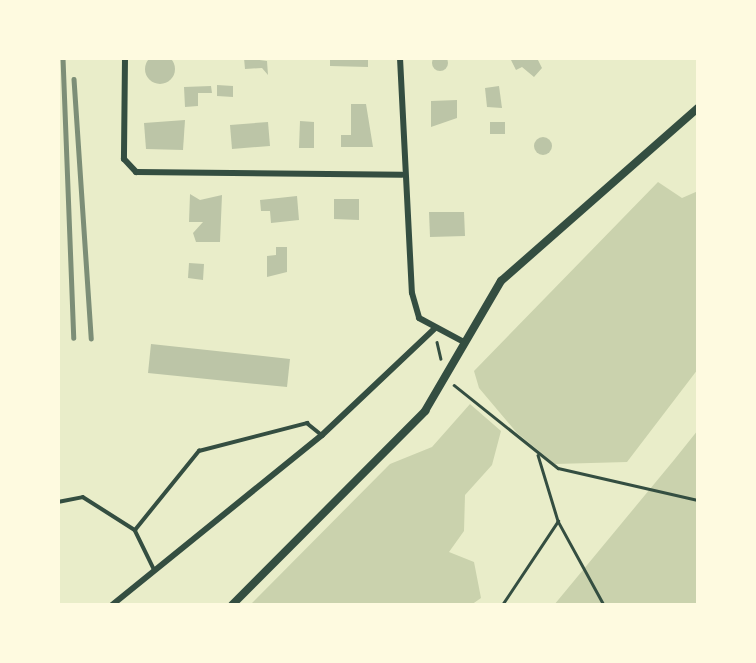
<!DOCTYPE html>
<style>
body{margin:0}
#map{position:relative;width:756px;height:663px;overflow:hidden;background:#e9edc9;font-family:Overpass,sans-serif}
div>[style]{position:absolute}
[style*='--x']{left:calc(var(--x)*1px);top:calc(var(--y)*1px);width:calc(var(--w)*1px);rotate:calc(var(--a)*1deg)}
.green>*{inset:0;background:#cad2ad}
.building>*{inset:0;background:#bcc5a7}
.round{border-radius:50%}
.path>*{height:2.5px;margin:-1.25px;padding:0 1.25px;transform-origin:1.25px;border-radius:1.25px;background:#344e41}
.service>*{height:3.5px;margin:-1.75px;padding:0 1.75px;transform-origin:1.75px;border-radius:1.75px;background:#344e41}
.minor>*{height:6px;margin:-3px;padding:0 3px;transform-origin:3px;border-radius:3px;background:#344e41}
.tertiary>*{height:8px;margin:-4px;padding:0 4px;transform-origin:4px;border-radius:4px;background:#344e41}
.rail>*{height:4.5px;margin:-2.25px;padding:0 2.25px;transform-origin:2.25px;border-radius:2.25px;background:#7c8e77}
span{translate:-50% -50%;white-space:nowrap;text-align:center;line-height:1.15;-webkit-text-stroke:5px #fefae0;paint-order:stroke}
.frame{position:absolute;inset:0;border:60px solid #fefae0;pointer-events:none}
</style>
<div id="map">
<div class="green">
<i style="clip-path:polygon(658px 182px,682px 198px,698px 191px,698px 369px,627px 462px,555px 464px,517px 433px,479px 388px,474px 371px)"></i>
<i style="clip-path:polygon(470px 404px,501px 431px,492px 465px,465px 495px,464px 531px,449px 552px,474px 562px,481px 598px,471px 605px,250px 605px,390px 464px,432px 447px)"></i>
<i style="clip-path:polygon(698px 430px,698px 605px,554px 605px,674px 460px)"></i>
</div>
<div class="building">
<i class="round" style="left:145px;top:54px;width:30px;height:30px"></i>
<i class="round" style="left:432px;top:55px;width:16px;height:16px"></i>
<i style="clip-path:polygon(244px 58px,267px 61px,268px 75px,262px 68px,245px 69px)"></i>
<i style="clip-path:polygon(330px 58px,368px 58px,368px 67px,330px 66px)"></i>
<i style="clip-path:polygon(537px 58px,542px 68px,534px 77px,522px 67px,516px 70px,511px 60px)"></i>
<i style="clip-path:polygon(217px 85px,233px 86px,233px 97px,217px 96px)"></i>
<i style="clip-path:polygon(211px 86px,212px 93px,198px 93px,198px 106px,185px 107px,184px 87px)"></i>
<i style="clip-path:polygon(499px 86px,502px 108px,487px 107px,485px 88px)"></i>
<i style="clip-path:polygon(457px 100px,457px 118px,431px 127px,431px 101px)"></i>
<i style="clip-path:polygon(351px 104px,366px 104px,373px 147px,341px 147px,341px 135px,351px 135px)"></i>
<i style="clip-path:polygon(185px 120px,183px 150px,146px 149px,144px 123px)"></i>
<i style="clip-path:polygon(300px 121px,314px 122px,314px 148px,299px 148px)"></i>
<i style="clip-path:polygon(268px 122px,270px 146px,232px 149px,230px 125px)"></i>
<i style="clip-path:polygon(490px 122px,505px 122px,505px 134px,490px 134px)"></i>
<i class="round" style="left:534px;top:137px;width:18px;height:18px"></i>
<i style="clip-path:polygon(190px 194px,200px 200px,222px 195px,220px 242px,196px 242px,193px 233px,203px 222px,189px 222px)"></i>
<i style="clip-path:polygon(297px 196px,299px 220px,271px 223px,270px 211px,261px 211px,260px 200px)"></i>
<i style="clip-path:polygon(334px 199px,359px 199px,359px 220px,334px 219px)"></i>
<i style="clip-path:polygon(429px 212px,464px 212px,465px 236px,430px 237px)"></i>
<i style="clip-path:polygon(276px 247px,287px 247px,287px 272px,267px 277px,267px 256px,276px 255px)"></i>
<i style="clip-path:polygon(189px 263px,204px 264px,203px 280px,188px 278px)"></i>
<i style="clip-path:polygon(151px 344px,290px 359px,287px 387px,148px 373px)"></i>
</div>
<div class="path">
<i style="--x:437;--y:342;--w:17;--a:77"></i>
<i style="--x:454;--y:385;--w:133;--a:38.6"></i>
<i style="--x:558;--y:468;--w:144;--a:12.9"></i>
<i style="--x:538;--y:455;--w:69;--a:73.1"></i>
<i style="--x:558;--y:521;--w:96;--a:61.3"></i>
<i style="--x:502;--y:605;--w:101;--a:-56.3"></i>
</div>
<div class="service">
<i style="--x:58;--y:502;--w:25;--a:-11"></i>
<i style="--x:83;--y:497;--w:62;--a:32.4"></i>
<i style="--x:135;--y:530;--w:102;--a:-51"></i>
<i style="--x:199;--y:451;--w:112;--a:-14.5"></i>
<i style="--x:307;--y:423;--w:19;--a:39"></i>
<i style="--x:135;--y:530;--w:43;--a:64"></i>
</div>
<div class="minor">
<i style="--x:125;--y:58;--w:101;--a:90.6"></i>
<i style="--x:124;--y:159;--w:18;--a:47"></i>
<i style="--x:136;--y:172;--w:266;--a:0.6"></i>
<i style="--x:400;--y:58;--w:235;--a:87.1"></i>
<i style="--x:412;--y:293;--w:26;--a:74"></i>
<i style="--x:419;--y:318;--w:49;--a:28.1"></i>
<i style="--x:112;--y:605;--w:270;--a:-39"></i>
<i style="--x:322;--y:435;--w:156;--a:-43.4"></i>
</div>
<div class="tertiary">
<i style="--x:232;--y:605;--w:274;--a:-45.1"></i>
<i style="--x:425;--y:411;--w:151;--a:-59.7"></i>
<i style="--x:501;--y:281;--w:262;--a:-41.3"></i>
</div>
<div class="rail">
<i style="--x:63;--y:58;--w:280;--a:87.8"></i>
<i style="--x:74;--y:79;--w:260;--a:86.2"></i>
</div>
<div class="frame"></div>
</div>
